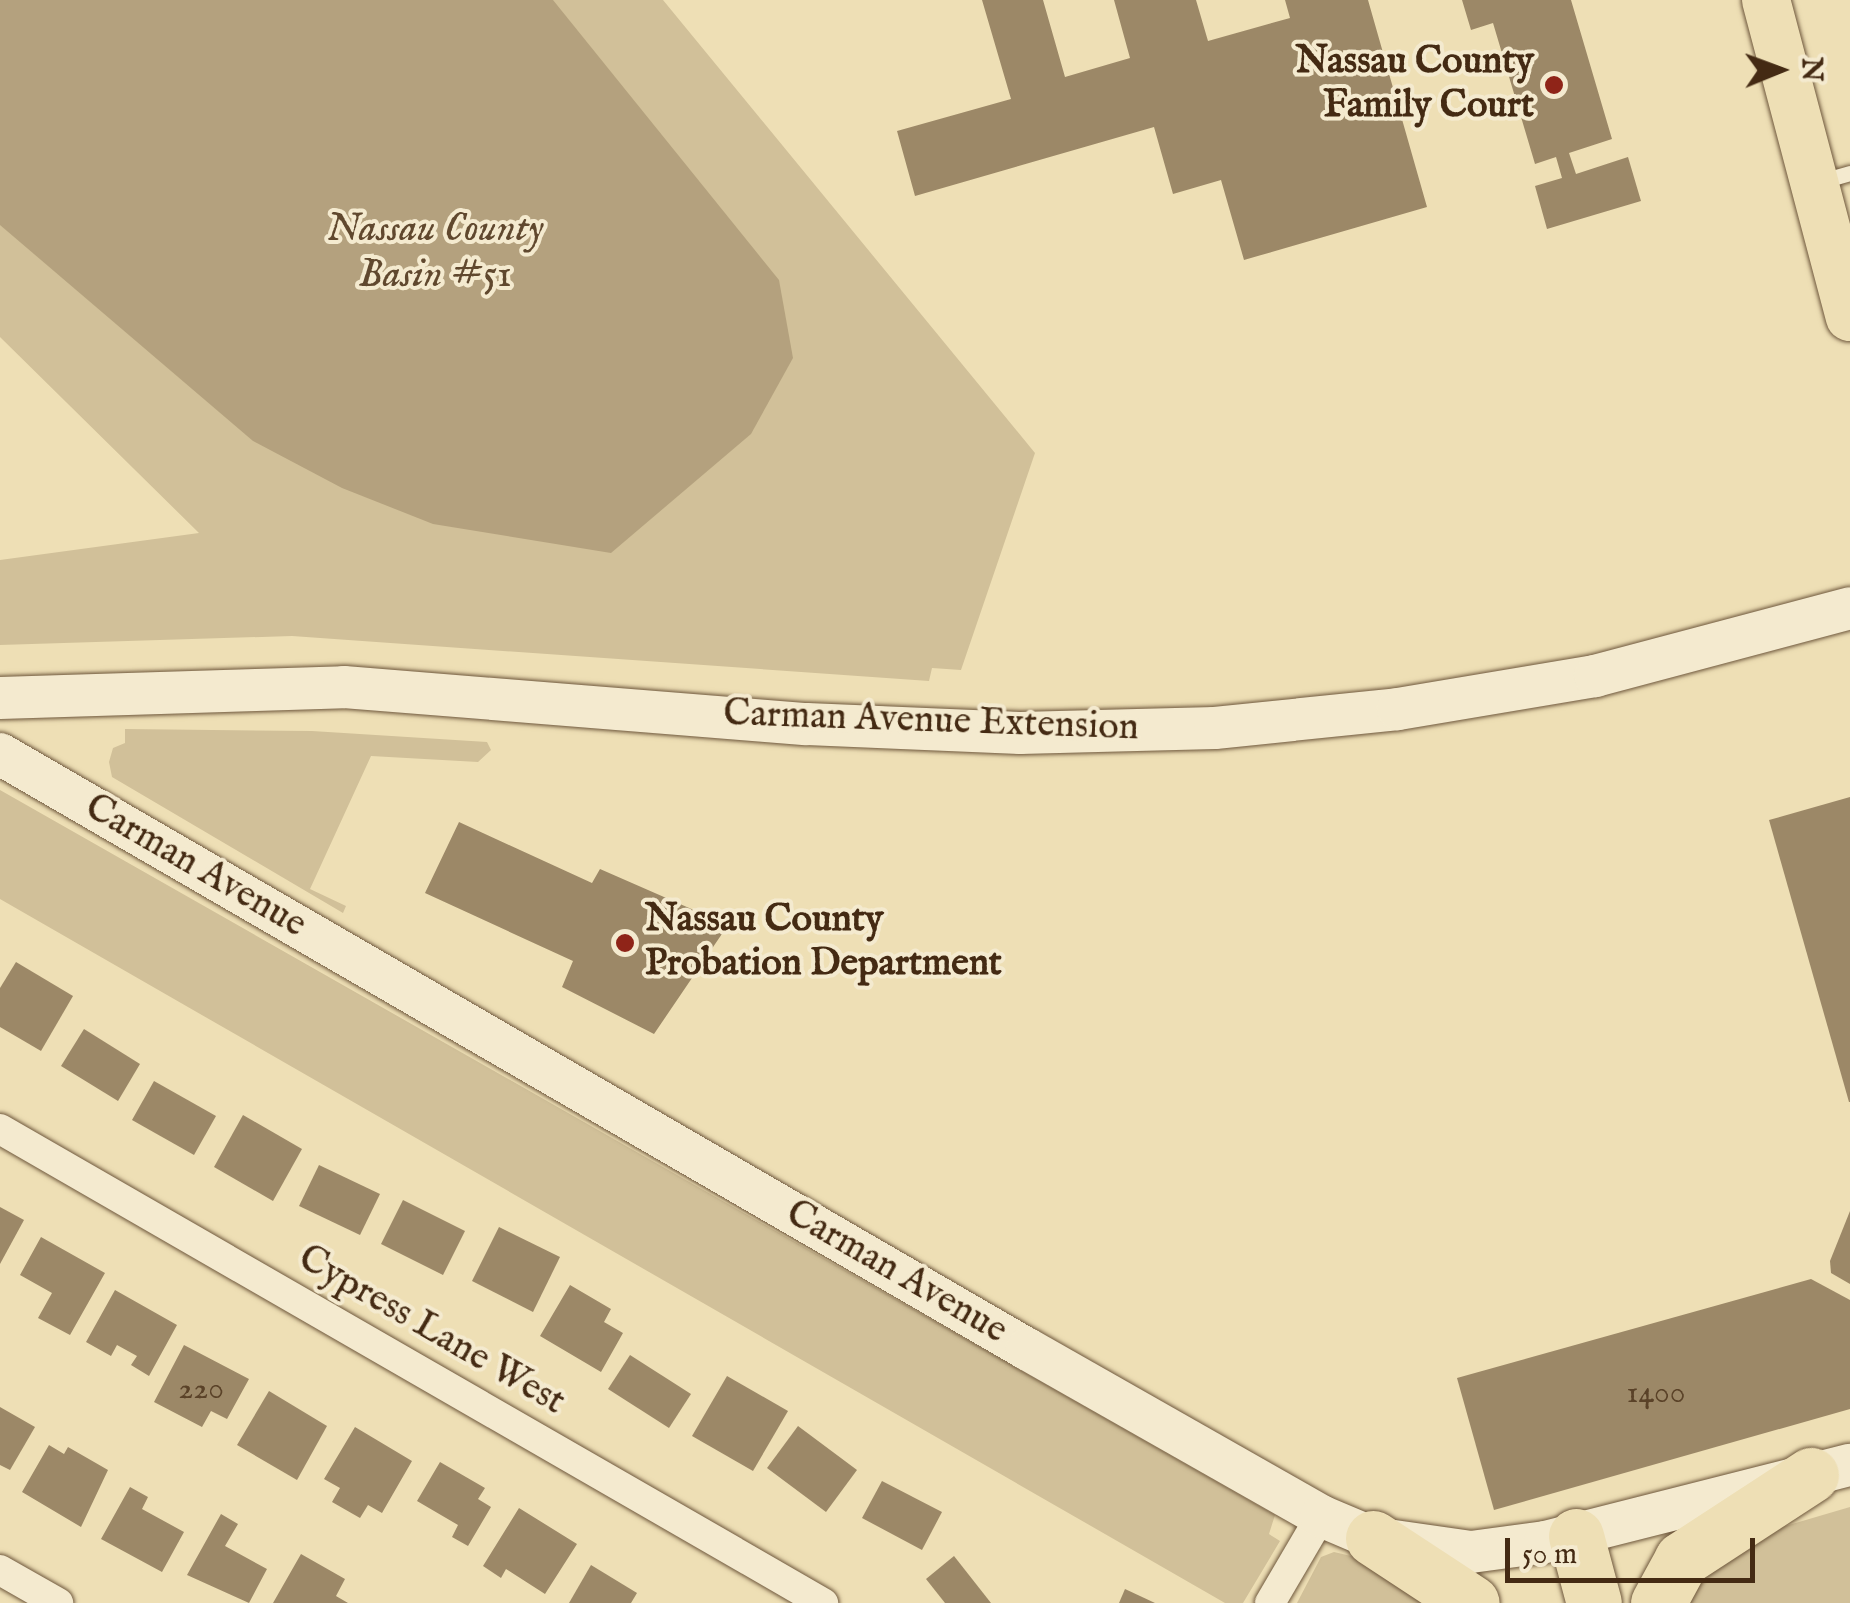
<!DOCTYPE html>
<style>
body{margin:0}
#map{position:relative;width:1850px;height:1603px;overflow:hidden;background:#eedfb5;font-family:"IM FELL English",serif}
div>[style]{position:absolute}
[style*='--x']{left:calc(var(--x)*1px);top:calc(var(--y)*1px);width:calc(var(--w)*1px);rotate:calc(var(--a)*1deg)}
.green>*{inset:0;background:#d1c099}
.water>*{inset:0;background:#b4a17e}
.building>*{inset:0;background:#9c8867}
.roads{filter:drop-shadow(0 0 2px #6e573c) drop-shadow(0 0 2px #6e573c)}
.lane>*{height:15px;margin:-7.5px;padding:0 7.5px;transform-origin:7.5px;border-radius:7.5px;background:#f4eacf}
.street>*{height:30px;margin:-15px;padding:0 15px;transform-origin:15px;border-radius:15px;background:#f4eacf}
.secondary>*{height:42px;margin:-21px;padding:0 21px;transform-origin:21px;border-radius:21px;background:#f4eacf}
.primary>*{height:48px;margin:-24px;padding:0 24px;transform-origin:24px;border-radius:24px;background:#eedfb5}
.highway>*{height:55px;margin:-27.5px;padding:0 27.5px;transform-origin:27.5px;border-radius:27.5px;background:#eedfb5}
.dots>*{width:28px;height:28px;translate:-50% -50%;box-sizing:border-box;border:5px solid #f4eacf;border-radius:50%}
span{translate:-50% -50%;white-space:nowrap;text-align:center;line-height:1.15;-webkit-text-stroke:8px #f4eacf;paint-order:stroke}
.number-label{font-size:32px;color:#5a4228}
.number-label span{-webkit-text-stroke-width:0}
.poi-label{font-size:38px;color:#442a13;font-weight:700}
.right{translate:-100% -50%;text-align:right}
.left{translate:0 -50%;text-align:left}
.street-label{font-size:38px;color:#442a13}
.water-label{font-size:40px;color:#60482e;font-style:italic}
.north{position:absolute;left:1730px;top:20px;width:100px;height:100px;-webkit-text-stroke:8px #f4eacf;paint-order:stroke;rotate:89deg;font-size:28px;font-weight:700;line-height:40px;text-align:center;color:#442a13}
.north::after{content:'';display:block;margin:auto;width:35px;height:45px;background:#442a13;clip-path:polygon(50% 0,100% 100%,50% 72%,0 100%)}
.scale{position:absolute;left:1505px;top:1538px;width:250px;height:45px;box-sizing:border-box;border:5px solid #442a13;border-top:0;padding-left:12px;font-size:30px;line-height:35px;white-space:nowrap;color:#442a13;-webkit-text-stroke:8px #f4eacf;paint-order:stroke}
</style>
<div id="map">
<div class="green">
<i style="clip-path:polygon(0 0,663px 0,1035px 453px,961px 670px,932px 668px,929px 681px,292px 636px,0 645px,0 560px,199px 533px,0 337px)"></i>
<i style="clip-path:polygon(125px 729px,312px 731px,487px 742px,491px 750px,478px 762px,371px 756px,310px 889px,346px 906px,343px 913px,112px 777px,109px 762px,113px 748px,125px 743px)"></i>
<i style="clip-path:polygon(0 790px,1275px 1515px,1269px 1534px,1280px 1541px,1243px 1603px,1225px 1603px,0 899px)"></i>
<i style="clip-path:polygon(1850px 1507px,1850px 1603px,1677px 1603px,1741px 1539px)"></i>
<i style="clip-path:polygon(1334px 1552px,1351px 1556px,1428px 1603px,1297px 1603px,1321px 1557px)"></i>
</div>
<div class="water">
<i style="clip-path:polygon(0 0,553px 0,779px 280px,793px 358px,751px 434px,611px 553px,433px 524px,342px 488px,253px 441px,0 225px)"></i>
</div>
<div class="building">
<i style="clip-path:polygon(982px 0,1043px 0,1065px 77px,1130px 58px,1114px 0,1196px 0,1208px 41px,1290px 18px,1285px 0,1368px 0,1427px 207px,1244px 260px,1221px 180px,1173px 194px,1154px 127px,915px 196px,897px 131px,1011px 99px)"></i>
<i style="clip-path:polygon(1462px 0,1571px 0,1612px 139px,1569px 153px,1576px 174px,1628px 157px,1641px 201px,1547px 229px,1535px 186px,1562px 178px,1556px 157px,1535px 164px,1493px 23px,1471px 30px)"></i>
<i style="clip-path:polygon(1850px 797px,1850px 1102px,1849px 1102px,1769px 820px)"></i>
<i style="clip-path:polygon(459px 822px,592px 883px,600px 869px,728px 925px,654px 1034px,562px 987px,573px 961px,425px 893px)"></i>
<i style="clip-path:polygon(16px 962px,73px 996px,41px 1051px,0 1027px,0 988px)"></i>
<i style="clip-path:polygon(84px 1029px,140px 1064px,118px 1101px,61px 1066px)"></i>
<i style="clip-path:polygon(154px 1081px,216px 1116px,194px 1155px,132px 1120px)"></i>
<i style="clip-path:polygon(243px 1115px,302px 1149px,273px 1201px,214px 1167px)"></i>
<i style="clip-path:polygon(319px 1165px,380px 1194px,360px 1235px,299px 1206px)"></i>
<i style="clip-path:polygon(403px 1200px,465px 1231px,443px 1275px,381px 1244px)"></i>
<i style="clip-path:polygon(0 1207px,24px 1220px,0 1264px)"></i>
<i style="clip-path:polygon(1850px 1211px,1850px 1284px,1831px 1273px,1830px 1261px)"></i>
<i style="clip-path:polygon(499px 1227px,560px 1257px,533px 1312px,472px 1281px)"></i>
<i style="clip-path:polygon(41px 1237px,105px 1273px,70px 1335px,38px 1318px,52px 1293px,20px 1275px)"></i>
<i style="clip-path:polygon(1811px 1279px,1850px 1300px,1850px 1409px,1494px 1510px,1457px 1378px)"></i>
<i style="clip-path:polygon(570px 1285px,611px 1309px,604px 1322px,623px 1333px,601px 1372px,540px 1336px)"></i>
<i style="clip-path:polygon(115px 1290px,177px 1325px,149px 1376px,131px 1365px,137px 1356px,117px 1345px,111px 1356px,86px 1342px)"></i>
<i style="clip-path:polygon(184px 1345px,249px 1379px,227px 1419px,211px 1411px,202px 1427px,154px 1402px)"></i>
<i style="clip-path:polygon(630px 1355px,691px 1394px,669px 1428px,608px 1389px)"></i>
<i style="clip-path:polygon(727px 1376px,788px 1411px,753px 1471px,692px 1436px)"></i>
<i style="clip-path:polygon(269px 1391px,327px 1426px,297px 1480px,237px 1445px)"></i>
<i style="clip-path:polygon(0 1407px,35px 1427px,10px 1470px,0 1465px)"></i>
<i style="clip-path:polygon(798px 1426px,857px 1470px,826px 1512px,767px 1468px)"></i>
<i style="clip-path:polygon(355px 1427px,412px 1461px,382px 1513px,368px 1505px,360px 1518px,332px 1502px,340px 1488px,324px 1479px)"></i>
<i style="clip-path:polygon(49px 1445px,64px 1454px,68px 1447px,108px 1470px,81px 1527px,22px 1492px)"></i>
<i style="clip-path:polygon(440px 1462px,485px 1488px,478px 1499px,491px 1507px,468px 1546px,452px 1537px,458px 1525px,417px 1501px)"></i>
<i style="clip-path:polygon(882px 1481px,942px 1512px,922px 1550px,862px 1518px)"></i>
<i style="clip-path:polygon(130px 1487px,148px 1497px,142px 1509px,184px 1532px,162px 1572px,101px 1539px)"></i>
<i style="clip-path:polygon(519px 1508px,577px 1544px,545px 1594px,506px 1569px,501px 1578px,483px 1566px)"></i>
<i style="clip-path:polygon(221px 1514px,238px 1524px,225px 1546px,267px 1569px,249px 1603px,187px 1575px)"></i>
<i style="clip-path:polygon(301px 1554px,345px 1579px,336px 1596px,348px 1603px,273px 1603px)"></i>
<i style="clip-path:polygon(954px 1556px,991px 1603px,945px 1603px,926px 1579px)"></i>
<i style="clip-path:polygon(591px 1565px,637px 1593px,631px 1603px,569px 1603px)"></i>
<i style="clip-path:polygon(1125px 1589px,1155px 1603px,1119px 1603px)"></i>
</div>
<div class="roads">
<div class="lane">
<i style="--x:1822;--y:181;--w:29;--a:-16"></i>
</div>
<div class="street">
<i style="--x:0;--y:1129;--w:950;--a:29.94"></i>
<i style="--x:0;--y:1570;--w:67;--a:29.6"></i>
<i style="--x:1270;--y:1603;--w:101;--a:-59.6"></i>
</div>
<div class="secondary">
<i style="--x:0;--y:698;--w:344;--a:-1.8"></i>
<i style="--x:344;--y:687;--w:464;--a:4.6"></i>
<i style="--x:807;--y:724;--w:213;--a:2.4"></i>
<i style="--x:1020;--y:733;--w:195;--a:-1.5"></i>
<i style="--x:1215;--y:728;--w:184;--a:-5.9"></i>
<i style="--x:1398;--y:709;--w:200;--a:-9.5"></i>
<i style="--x:1595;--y:676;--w:264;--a:-14.9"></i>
<i style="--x:0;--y:754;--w:1187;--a:30.09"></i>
<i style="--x:1027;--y:1349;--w:338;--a:29.6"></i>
<i style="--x:1321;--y:1516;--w:56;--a:22.9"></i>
<i style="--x:1373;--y:1538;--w:99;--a:8.1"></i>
<i style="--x:1471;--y:1552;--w:75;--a:-7.7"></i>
<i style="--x:1545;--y:1542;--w:315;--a:-14.2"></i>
</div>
<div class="primary">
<i style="--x:1766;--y:0;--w:328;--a:75.2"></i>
</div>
<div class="highway">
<i style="--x:1576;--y:1536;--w:69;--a:75"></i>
<i style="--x:1373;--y:1538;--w:118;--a:33.3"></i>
<i style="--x:1658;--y:1603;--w:50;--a:-61.4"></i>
<i style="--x:1682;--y:1559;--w:154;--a:-33.1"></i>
</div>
</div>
<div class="dots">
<i style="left:1554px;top:85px;background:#8f2418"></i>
<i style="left:625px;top:943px;background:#8f2418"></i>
</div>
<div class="number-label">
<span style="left:201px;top:1390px">220</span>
<span style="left:1656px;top:1394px">1400</span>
</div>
<div class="poi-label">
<span class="right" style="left:1534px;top:85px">Nassau County<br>Family Court</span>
<span class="left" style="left:645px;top:943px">Nassau County<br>Probation Department</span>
</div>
<div class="street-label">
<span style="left:931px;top:722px;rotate:2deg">Carman Avenue Extension</span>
<span style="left:195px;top:867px;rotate:30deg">Carman Avenue</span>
<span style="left:896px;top:1273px;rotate:30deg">Carman Avenue</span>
<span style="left:431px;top:1331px;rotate:30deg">Cypress Lane West</span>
</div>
<div class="water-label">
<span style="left:435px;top:253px">Nassau County<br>Basin #51</span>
</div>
<div class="north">N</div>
<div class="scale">50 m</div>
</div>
